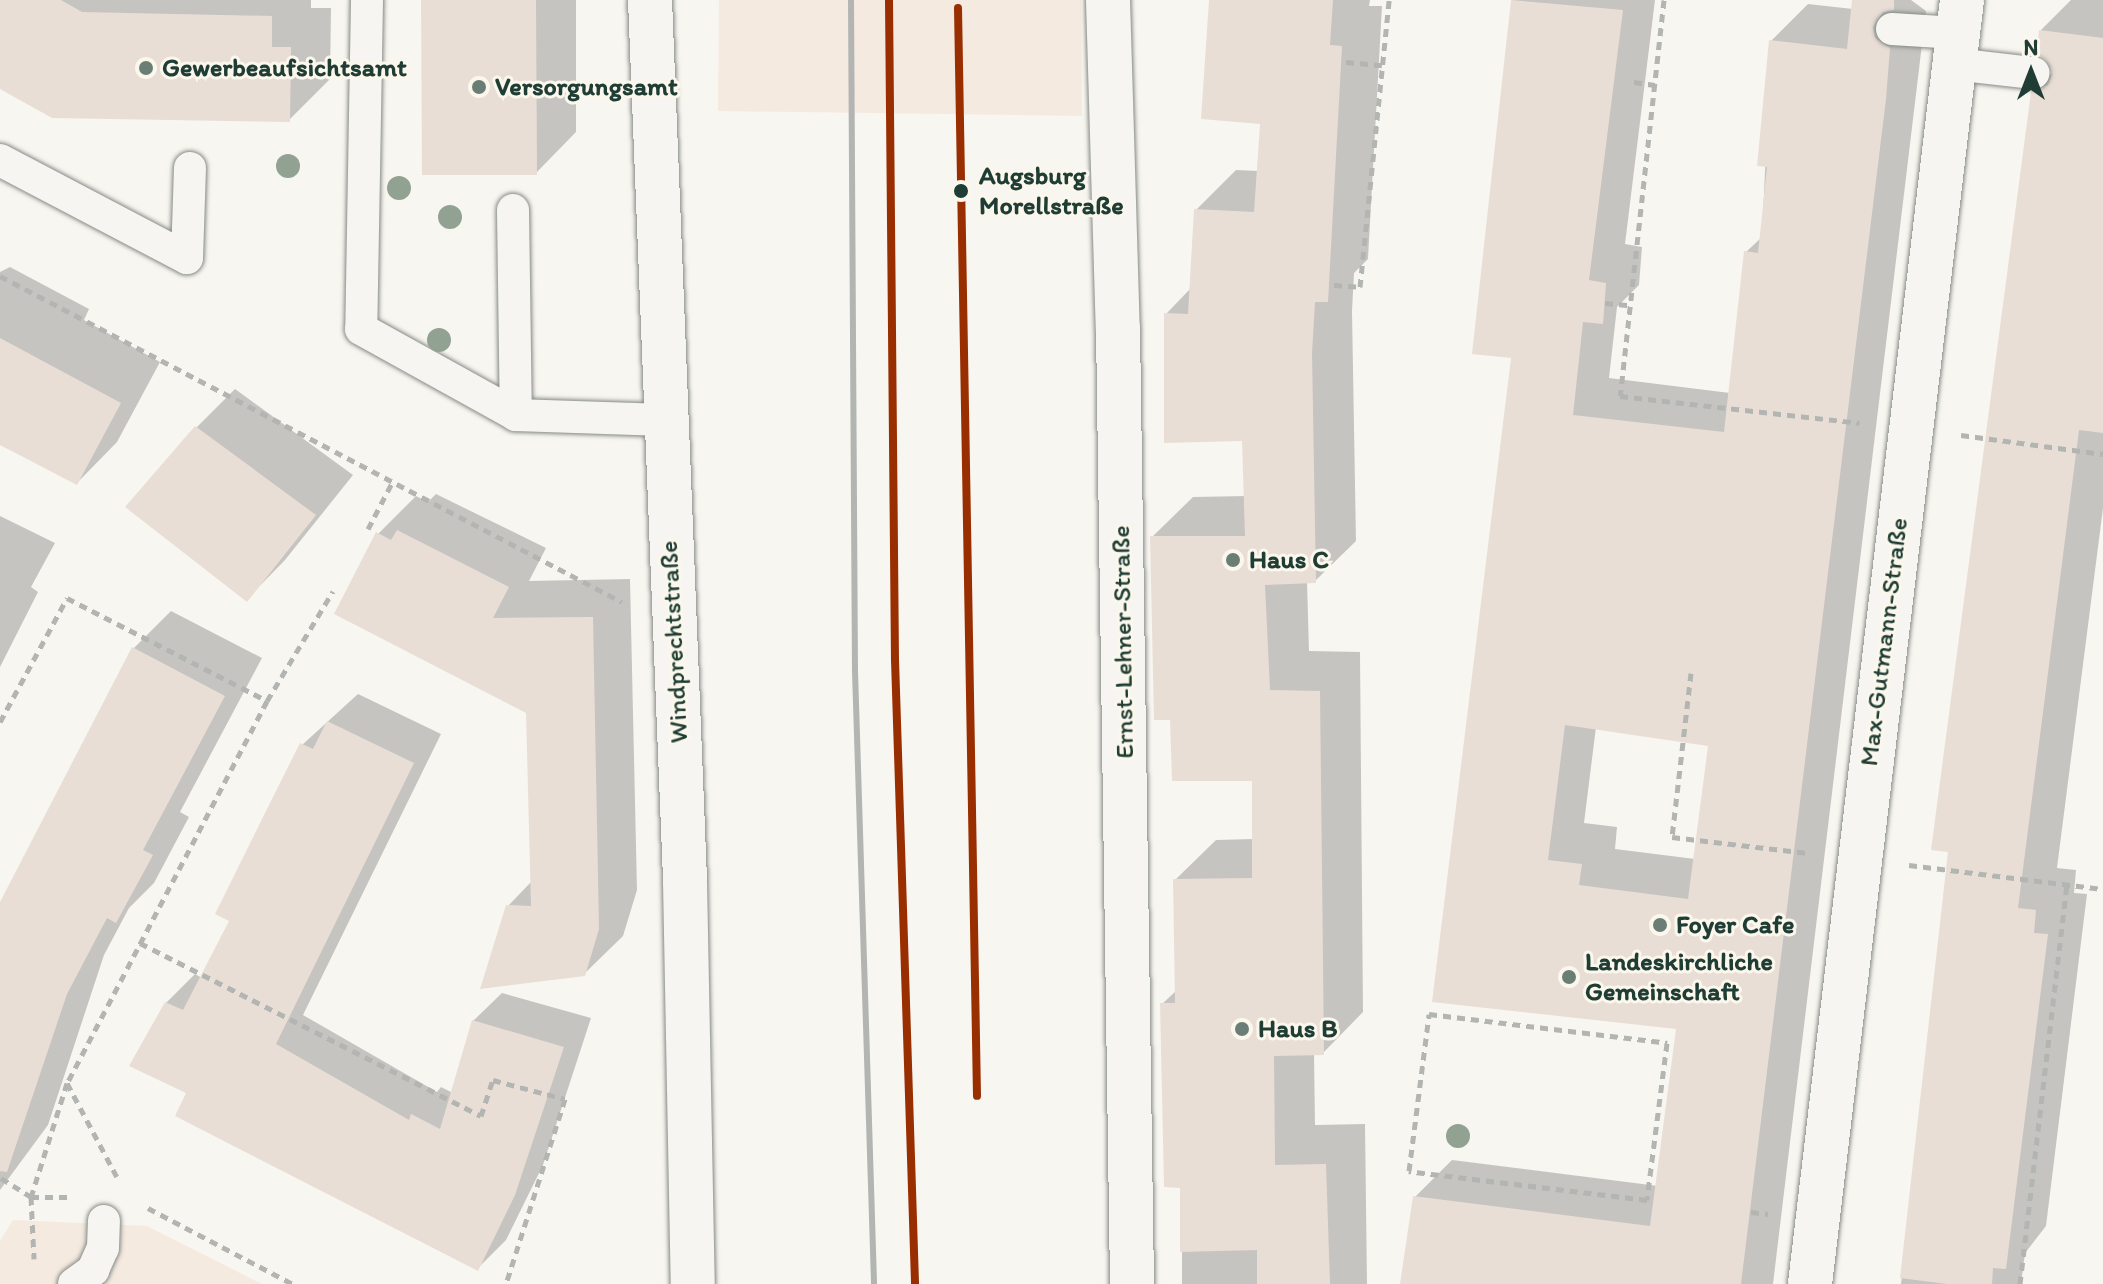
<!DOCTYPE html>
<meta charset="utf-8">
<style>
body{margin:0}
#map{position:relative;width:2103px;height:1284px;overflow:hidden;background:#f8f6f0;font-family:Itim,sans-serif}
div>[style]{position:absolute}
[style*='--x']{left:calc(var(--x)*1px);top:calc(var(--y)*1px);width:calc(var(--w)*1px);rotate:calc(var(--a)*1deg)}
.built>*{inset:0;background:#f5eae0}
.shadow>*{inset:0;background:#0003}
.building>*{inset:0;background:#e9ded6}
.path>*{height:5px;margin-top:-2.5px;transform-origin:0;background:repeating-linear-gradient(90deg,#b2b5b1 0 8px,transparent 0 14px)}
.roads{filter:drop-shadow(0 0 2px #868b86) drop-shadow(0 0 2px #868b86)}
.lane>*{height:32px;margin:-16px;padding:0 16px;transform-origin:16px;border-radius:16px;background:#f6f5f1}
.street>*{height:44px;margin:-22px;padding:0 22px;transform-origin:22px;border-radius:22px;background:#f6f5f1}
.rail>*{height:6px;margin:-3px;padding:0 3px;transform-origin:3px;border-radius:3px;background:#b2b5b1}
.rail-1>*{height:8px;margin:-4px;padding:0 4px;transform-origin:4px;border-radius:4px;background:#992e00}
.trees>*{width:24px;height:24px;margin:-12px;border-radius:50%;background:#91a192}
.dots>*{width:22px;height:22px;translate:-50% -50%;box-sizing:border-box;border:4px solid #fbf7ec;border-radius:50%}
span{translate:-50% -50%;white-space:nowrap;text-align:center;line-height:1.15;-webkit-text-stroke:6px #fbf7ec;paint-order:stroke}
.poi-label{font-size:26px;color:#1f3d34;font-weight:700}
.left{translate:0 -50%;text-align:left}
.stop-label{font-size:26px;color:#1f3d34;font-weight:700}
.street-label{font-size:26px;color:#1f3d34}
.north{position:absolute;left:1991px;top:32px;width:80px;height:80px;-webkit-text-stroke:6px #fbf7ec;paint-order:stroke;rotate:0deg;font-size:22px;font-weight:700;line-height:32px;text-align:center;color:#1f3d34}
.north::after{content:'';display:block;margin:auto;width:28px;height:36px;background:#1f3d34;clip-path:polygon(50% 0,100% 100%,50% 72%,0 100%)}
</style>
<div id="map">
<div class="built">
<i style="clip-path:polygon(719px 0,1081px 0,1082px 116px,718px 111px)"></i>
<i style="clip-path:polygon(13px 1220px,147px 1226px,262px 1284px,0 1284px,0 1241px)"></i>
</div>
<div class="shadow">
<i style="clip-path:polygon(0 0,311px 0,311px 8px,331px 8px,330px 79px,289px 120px,0 87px)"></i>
<i style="clip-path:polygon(423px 0,576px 0,576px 132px,536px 173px)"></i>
<i style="clip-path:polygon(1211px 0,1370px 0,1369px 6px,1382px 6px,1368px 259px,1354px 273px,1352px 311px,1356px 541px,1315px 581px,1307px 581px,1309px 651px,1360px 652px,1363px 1012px,1323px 1053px,1314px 1053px,1315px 1125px,1365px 1124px,1367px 1284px,1182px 1284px,1182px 1186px,1162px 1004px,1177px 990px,1175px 880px,1216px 840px,1254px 839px,1254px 779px,1172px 718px,1152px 537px,1193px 497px,1246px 496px,1244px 439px,1166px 314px,1191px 288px,1196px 210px,1236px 170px,1259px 171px,1262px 122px)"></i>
<i style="clip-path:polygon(evenodd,1513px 0,1655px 0,1625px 244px,1642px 247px,1639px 285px,1617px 307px,1609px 378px,1730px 393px,1746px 252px,1762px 237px,1771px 41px,1808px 4px,1853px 9px,1854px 0,1911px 0,1926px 11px,1773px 1284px,1402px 1284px,1415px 1197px,1452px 1160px,1658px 1186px,1678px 1028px,1434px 1001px,1513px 356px,1474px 352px,1513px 0,1596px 727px,1710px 745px,1695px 859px,1615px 849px,1617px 827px,1584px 823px,1596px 727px)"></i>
<i style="clip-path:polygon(2071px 0,2103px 0,2103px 508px,2057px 868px,2076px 870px,2074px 893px,2087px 894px,2046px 1226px,2025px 1253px,2021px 1284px,1901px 1284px,2032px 93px,2053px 72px,2052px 64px,2038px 53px,2041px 30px)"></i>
<i style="clip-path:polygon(10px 267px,89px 309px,84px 320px,160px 362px,117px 442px,77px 483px,0 443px,0 272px)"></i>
<i style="clip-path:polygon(235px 389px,353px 475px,285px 560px,247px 599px,196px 428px)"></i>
<i style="clip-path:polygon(436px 494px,546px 548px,529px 581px,630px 579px,637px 890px,623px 936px,584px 974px,508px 906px,532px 881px,528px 712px,378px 534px,416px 496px,428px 502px)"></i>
<i style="clip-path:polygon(0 516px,55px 543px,31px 587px,38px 592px,0 667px)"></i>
<i style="clip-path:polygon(171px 611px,262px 658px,180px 812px,189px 817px,154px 883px,129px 908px,104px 955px,48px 1125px,0 1190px,0 910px,133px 649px)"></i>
<i style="clip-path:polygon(358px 694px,441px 734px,303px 1015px,437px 1092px,441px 1087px,453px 1093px,473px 1021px,502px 993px,591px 1018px,543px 1165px,506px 1240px,478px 1268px,189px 1092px,166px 1003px,195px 974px,202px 978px,231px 920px,302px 745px)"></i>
</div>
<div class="building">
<i style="clip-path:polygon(0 0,61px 0,82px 12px,272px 16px,272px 47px,291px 47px,290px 122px,52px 118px,0 89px)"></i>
<i style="clip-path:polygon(421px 0,536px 0,537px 175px,422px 175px)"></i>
<i style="clip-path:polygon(1209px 0,1333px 0,1330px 45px,1342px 46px,1328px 302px,1315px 302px,1312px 353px,1316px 583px,1265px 585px,1270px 690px,1320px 691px,1324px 1055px,1274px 1056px,1275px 1165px,1326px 1164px,1330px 1284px,1257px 1284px,1257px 1250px,1180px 1252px,1180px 1188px,1164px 1187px,1160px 1003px,1175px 1003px,1173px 879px,1252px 878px,1252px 781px,1172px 781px,1170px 720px,1154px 720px,1150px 536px,1245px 536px,1242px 441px,1164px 443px,1164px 313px,1188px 314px,1194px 209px,1254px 212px,1260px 124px,1201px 119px)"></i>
<i style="clip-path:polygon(evenodd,1511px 0,1623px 10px,1589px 280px,1606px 283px,1603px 324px,1583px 322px,1573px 415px,1724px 432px,1744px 251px,1758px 253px,1767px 167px,1757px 166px,1769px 40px,1847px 49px,1852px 0,1894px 0,1894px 10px,1883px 12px,1873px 27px,1875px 38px,1890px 48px,1886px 99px,1741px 1284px,1400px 1284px,1413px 1196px,1650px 1226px,1676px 1029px,1432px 1002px,1511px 358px,1472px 354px,1511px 0,1565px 725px,1708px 746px,1688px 899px,1579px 885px,1582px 864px,1548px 860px,1565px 725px)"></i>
<i style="clip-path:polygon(2039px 30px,2103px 38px,2103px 433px,2079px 430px,2018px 908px,2036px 910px,2034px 933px,2048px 934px,2006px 1269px,1993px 1268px,1992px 1284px,1947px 1284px,1900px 1278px,1948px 852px,1931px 850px,2031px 92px,2048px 85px,2052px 74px,2045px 58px,2036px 54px)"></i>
<i style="clip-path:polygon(0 338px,121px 403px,77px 485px,0 445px)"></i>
<i style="clip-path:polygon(195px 426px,316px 515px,247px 602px,125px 507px)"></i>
<i style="clip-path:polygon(397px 530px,509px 587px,493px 618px,593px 617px,599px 929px,585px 976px,480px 989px,506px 905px,531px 906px,526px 713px,334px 614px,376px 532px,391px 540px)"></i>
<i style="clip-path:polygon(132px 647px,225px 696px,143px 850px,153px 855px,116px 923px,107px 918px,67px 994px,7px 1172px,0 1171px,0 902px)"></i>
<i style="clip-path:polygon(327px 721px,414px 763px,276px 1044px,409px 1120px,411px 1114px,440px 1129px,472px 1020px,564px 1047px,515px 1195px,478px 1271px,175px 1116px,186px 1093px,129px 1066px,165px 1002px,183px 1010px,229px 921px,215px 914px,265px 813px,300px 743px,313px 749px)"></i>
</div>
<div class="path">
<i style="--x:1664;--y:0;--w:398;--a:96.3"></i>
<i style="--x:1620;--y:396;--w:241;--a:6.4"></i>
<i style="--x:1346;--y:62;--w:36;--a:5"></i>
<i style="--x:1634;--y:82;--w:21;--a:8"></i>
<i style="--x:0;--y:276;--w:702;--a:27.66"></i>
<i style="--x:1334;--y:285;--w:26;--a:4"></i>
<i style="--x:1360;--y:287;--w:288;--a:-84.2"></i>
<i style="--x:1605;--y:303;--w:25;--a:5"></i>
<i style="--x:1961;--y:435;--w:143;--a:7.6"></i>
<i style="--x:368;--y:529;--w:54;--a:-62.5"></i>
<i style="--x:1691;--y:673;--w:165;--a:96.6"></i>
<i style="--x:1672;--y:837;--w:137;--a:6.7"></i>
<i style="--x:267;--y:701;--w:128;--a:-59"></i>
<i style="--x:0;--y:722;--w:141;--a:-61.6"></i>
<i style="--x:67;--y:598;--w:225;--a:27.2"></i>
<i style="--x:267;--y:701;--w:431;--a:117.6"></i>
<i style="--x:67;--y:1083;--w:120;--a:107.5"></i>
<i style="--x:31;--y:1197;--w:62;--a:87.2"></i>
<i style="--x:1909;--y:865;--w:195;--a:7.1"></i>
<i style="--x:140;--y:943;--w:382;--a:26.9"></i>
<i style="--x:481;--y:1116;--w:38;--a:-72"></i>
<i style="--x:493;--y:1080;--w:74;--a:14.8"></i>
<i style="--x:565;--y:1099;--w:194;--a:107.7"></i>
<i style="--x:1429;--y:1014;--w:240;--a:6.9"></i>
<i style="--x:1667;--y:1043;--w:158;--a:97.3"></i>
<i style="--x:1647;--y:1200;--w:240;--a:-173.1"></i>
<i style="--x:1409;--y:1171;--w:158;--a:-82.7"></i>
<i style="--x:67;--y:1083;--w:106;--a:62"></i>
<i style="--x:1;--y:1178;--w:36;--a:32"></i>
<i style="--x:31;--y:1197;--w:36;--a:0"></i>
<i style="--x:148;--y:1208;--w:164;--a:27.7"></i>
<i style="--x:1751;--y:1212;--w:17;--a:7"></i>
<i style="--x:2020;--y:1284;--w:402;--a:-83.3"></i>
</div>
<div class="roads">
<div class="lane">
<i style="--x:367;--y:0;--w:329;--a:91"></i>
<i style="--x:361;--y:329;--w:177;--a:29"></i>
<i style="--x:516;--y:415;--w:148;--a:1.9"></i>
<i style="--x:1892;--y:29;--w:65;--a:3.5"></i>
<i style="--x:1954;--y:64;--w:80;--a:6.5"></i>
<i style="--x:0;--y:160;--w:211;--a:27.7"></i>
<i style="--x:187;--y:258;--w:90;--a:-88.1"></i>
<i style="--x:513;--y:210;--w:205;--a:89.2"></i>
<i style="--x:74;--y:1284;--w:24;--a:-36"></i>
<i style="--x:93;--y:1270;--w:24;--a:-66"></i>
<i style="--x:103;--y:1248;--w:27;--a:-88"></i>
</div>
<div class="street">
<i style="--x:650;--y:0;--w:882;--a:87.72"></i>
<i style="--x:685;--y:881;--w:403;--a:88.9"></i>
<i style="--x:1108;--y:0;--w:328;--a:88.3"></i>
<i style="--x:1118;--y:328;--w:956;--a:89.16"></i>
<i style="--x:1810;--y:1284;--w:1293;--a:-83.25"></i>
</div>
</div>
<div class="rail">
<i style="--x:851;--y:0;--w:671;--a:89.66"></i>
<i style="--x:855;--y:671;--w:613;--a:88.22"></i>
</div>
<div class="rail-1">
<i style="--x:889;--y:0;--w:660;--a:89.48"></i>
<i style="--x:895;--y:660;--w:624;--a:88.16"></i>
<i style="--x:958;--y:8;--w:1088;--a:89"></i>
</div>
<div class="trees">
<i style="left:288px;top:166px"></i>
<i style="left:399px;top:188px"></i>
<i style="left:450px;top:217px"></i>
<i style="left:439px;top:340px"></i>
<i style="left:1458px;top:1136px"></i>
</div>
<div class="dots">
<i style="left:146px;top:68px;background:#6b7e76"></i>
<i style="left:479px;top:87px;background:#6b7e76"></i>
<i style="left:961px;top:191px;background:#1f3d34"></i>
<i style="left:1233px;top:560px;background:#6b7e76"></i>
<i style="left:1660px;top:925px;background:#6b7e76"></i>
<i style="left:1569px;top:977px;background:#6b7e76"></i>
<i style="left:1242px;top:1029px;background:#6b7e76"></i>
</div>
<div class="poi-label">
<span class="left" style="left:162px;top:68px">Gewerbeaufsichtsamt</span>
<span class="left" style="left:495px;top:87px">Versorgungsamt</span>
<span class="left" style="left:1249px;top:560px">Haus C</span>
<span class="left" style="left:1676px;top:925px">Foyer Cafe</span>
<span class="left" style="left:1585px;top:977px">Landeskirchliche<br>Gemeinschaft</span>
<span class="left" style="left:1258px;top:1029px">Haus B</span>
</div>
<div class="stop-label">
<span class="left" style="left:979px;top:191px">Augsburg<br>Morellstraße</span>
</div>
<div class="street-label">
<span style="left:674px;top:642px;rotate:-93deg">Windprechtstraße</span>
<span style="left:1123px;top:642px;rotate:-91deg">Ernst-Lehner-Straße</span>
<span style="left:1884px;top:642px;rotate:-83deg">Max-Gutmann-Straße</span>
</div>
<div class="north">N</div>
</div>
